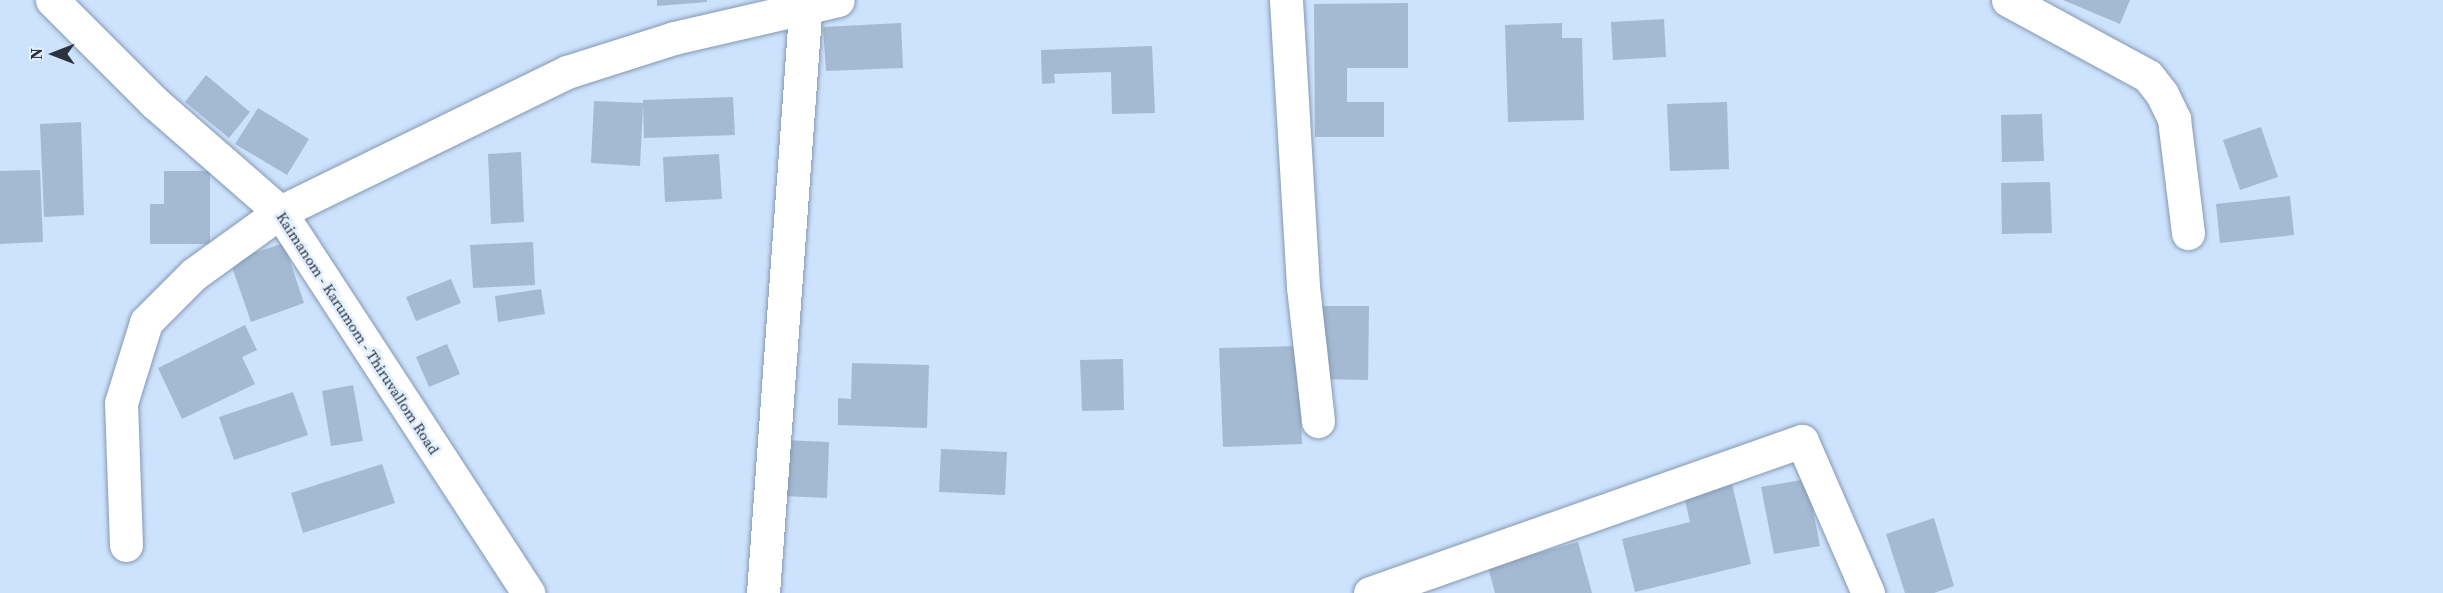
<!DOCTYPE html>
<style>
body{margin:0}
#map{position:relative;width:2443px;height:593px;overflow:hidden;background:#cde2fd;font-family:"Source Serif 4",serif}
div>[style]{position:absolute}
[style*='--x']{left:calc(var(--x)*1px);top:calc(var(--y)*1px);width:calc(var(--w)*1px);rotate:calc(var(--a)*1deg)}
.building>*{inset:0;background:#a4b9d2}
.roads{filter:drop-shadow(0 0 2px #8498b1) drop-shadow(0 0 2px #8498b1)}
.minor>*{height:33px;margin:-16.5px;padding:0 16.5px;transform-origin:16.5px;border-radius:16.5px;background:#fff}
.major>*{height:33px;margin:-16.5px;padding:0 16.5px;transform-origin:16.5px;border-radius:16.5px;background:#fff}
span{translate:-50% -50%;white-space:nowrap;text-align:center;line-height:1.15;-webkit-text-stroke:5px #e1eefe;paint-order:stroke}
.street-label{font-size:15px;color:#2b333d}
.north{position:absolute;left:24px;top:24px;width:60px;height:60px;-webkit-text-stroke:4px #e1eefe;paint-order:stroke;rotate:270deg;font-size:16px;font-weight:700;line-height:24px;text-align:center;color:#2b333d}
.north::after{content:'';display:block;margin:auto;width:21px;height:27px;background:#2b333d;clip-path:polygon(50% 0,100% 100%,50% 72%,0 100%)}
</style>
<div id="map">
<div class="building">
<i style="clip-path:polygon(657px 0,707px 0,707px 2px,657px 6px)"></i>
<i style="clip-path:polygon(2063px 0,2130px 0,2120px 24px)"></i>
<i style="clip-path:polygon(1408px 3px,1408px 68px,1347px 68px,1347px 102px,1384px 102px,1384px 137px,1315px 137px,1314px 4px)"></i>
<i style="clip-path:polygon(1664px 19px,1666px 57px,1613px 60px,1611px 22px)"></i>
<i style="clip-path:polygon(901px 23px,903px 68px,826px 71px,823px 27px)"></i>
<i style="clip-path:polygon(1562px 23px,1562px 38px,1582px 38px,1584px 120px,1508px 122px,1505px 25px)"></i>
<i style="clip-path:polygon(1152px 46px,1155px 113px,1112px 114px,1111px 72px,1054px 74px,1055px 83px,1042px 84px,1041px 50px)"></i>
<i style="clip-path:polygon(206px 75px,250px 112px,229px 138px,185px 102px)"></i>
<i style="clip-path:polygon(733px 97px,735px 135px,644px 138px,643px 106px,640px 166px,591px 163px,594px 101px,643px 103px,643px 100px)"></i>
<i style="clip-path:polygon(1727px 102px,1729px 169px,1670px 171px,1667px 104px)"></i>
<i style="clip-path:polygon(258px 108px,309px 139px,287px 175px,235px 144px)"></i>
<i style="clip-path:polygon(2042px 114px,2044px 161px,2002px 162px,2001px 115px)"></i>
<i style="clip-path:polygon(81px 122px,84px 215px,44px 217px,40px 124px)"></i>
<i style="clip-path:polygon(2261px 127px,2278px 177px,2240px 190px,2223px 140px)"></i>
<i style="clip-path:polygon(521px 152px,524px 222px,491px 224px,488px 154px)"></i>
<i style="clip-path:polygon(719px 154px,722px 199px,665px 202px,663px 157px)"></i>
<i style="clip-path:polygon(40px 170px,43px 242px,0 244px,0 171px)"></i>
<i style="clip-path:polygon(164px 171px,210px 171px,210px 244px,150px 244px,150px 204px,164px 204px)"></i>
<i style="clip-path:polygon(2050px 182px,2052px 233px,2002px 234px,2001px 183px)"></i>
<i style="clip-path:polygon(2290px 196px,2294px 235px,2220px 243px,2216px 204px)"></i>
<i style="clip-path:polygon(533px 242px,535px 285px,473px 288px,470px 245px)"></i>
<i style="clip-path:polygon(284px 243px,304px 303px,251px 322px,230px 261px)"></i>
<i style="clip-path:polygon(451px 279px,461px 303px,416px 321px,406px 297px)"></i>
<i style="clip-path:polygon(541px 289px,545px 314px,498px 322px,495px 296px)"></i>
<i style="clip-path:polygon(1321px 306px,1369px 306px,1368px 380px,1321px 379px)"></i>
<i style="clip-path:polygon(245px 325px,257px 350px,242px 357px,255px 384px,182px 419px,158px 368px)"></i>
<i style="clip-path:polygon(447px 344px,460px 374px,429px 387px,416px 357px)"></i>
<i style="clip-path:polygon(1298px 346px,1302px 444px,1223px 447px,1219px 348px)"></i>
<i style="clip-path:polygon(1123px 359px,1124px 410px,1082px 411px,1080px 360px)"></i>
<i style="clip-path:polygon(852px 363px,929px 365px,927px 428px,838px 425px,838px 398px,851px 399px)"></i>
<i style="clip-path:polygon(353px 385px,363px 441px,331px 446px,322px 391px)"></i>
<i style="clip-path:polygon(293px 392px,308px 435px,234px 460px,219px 417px)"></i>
<i style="clip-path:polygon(784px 440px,829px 442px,827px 498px,782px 496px)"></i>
<i style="clip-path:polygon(941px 449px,1007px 452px,1005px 495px,939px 492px)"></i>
<i style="clip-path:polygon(382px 464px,395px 503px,303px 533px,291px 493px)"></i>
<i style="clip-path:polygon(1807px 479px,1820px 546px,1774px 554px,1761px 487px)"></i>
<i style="clip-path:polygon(1732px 484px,1751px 564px,1635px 592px,1622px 539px,1690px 522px,1684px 496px)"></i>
<i style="clip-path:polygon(1934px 518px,1954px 586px,1934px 593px,1905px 593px,1886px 534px)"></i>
<i style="clip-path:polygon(1578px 542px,1592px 593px,1495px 593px,1488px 567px)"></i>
</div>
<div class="roads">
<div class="minor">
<i style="--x:1286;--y:0;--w:288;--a:86.6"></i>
<i style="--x:1303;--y:287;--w:135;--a:83.6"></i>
<i style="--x:2008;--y:0;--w:159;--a:28.5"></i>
<i style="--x:2148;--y:76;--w:23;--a:52"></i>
<i style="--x:2162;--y:94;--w:28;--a:64"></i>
<i style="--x:2174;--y:119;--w:115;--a:83"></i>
<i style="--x:126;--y:545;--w:142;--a:-92"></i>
<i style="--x:121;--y:403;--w:85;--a:-72.8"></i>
<i style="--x:146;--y:322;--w:68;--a:-45"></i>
<i style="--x:194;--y:274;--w:106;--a:-35.8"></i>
<i style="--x:280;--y:212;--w:319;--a:-26"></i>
<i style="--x:567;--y:72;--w:112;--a:-17.6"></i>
<i style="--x:674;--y:38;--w:168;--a:-13"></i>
<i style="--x:763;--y:593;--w:595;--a:-85.85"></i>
<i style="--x:1370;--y:593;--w:458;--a:-19.4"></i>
<i style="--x:1802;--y:441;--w:166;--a:66.5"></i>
</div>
<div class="major">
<i style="--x:52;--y:0;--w:146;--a:45"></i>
<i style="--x:155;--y:103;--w:166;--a:41.1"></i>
<i style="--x:280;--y:212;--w:455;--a:56.9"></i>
</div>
</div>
<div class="street-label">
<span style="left:358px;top:333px;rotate:57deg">Kaimanom - Karumom - Thiruvallom Road</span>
</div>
<div class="north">N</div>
</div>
